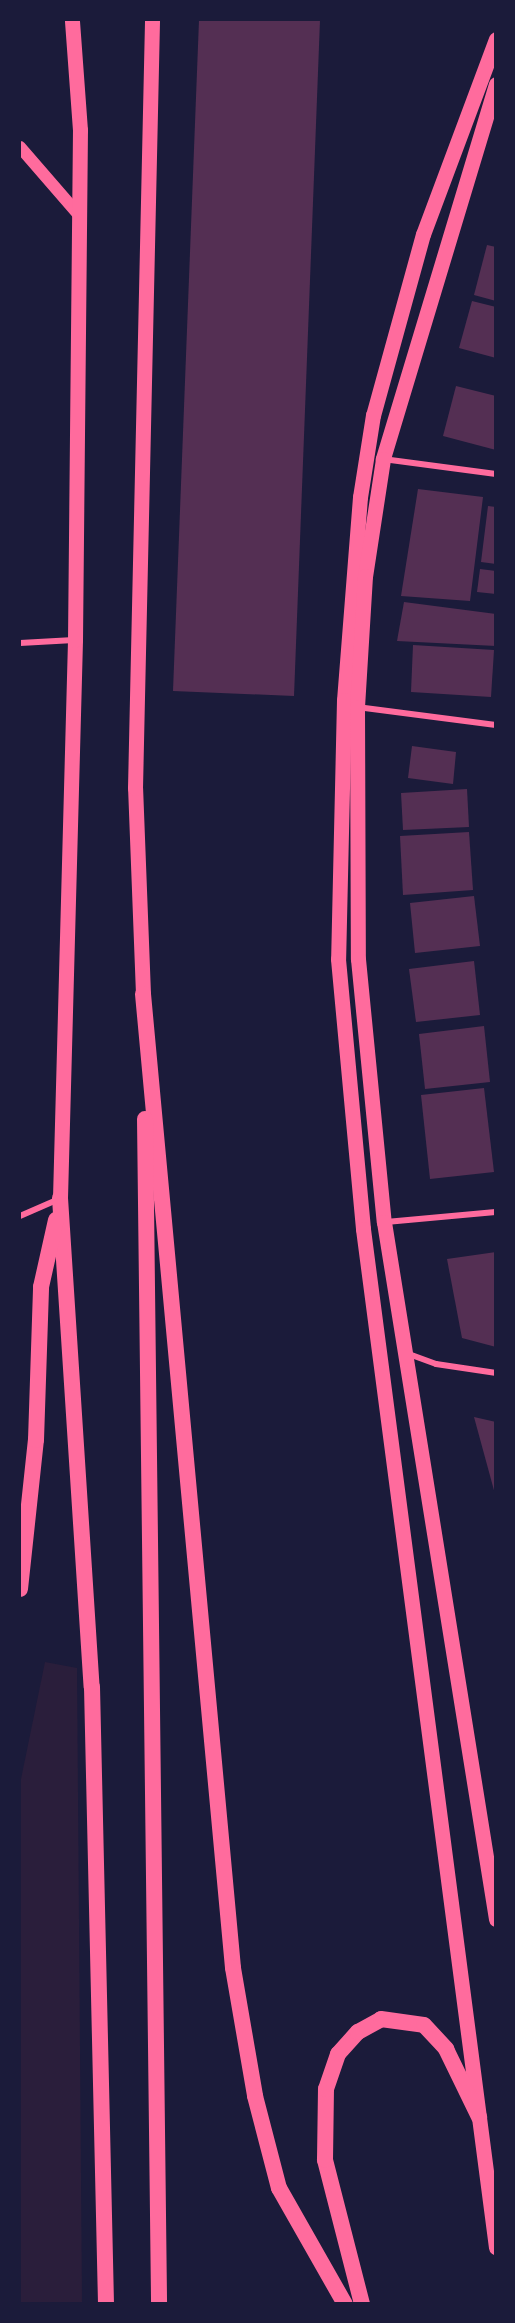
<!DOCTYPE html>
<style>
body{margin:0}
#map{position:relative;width:515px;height:2323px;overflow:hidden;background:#1b1b3a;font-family:Poppins,sans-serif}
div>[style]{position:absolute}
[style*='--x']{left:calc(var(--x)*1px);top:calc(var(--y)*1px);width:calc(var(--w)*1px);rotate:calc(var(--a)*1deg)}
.green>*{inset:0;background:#2a1e3b}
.building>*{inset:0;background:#542f53}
.minor>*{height:6px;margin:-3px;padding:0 3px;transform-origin:3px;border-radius:3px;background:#ff6b9d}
.secondary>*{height:12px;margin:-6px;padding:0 6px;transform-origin:6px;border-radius:6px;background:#ff6b9d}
.primary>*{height:15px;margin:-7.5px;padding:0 7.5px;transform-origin:7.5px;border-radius:7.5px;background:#ff6b9d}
.trunk>*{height:16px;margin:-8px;padding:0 8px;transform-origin:8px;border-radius:8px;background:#ff6b9d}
span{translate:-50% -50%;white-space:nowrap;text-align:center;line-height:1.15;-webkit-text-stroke:6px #1b1b3a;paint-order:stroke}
.frame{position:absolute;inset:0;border:21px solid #1b1b3a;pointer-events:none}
</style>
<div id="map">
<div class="green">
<i style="clip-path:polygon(45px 1662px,77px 1668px,82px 2303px,20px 2303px,20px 1784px)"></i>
</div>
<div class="building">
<i style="clip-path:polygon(199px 20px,320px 20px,294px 696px,173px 691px)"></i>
<i style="clip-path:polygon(487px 245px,496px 247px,496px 301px,474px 295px)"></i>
<i style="clip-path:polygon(472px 301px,496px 307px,496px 358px,459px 348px)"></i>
<i style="clip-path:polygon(456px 386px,496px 396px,496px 450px,443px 436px)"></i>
<i style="clip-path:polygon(418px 489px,483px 497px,470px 601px,401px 596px)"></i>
<i style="clip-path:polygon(488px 506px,496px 507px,496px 564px,481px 562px)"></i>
<i style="clip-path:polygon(480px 569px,496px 571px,496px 594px,477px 592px)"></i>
<i style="clip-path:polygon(404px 602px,496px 614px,496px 646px,397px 641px)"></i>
<i style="clip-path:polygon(413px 645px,494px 650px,491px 697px,411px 692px)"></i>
<i style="clip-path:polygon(412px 746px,456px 752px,453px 784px,408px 778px)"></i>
<i style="clip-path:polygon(467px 789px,469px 827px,403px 830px,401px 793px)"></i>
<i style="clip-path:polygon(469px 832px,473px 890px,403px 895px,400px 836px)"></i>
<i style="clip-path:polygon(474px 896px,480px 946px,415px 953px,410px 903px)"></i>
<i style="clip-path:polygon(474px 961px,480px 1015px,416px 1022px,409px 969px)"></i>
<i style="clip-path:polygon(484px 1026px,490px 1082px,425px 1089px,419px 1034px)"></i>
<i style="clip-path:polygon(484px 1088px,494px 1172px,430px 1179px,421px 1095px)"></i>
<i style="clip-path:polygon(496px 1252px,496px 1347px,462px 1338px,447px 1259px)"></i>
<i style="clip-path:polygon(474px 1417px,496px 1422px,496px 1494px,495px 1494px)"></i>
</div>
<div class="minor">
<i style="--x:383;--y:459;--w:114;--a:7.6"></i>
<i style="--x:20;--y:643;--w:54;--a:-3.2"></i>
<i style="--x:357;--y:707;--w:140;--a:7.4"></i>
<i style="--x:20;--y:1216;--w:40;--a:-23.4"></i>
<i style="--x:386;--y:1222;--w:110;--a:-5.2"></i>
<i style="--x:406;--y:1353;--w:32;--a:20"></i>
<i style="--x:436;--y:1364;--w:61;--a:8.5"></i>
</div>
<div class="secondary">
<i style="--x:20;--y:147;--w:90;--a:49.1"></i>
</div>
<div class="primary">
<i style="--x:496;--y:39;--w:208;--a:110.5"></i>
<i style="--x:423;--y:234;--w:188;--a:105.4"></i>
<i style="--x:373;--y:415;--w:83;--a:99"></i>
<i style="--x:360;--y:497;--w:204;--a:94.5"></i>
<i style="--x:344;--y:700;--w:259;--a:91.3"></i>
<i style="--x:338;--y:959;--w:271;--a:84.7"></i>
<i style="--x:363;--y:1229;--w:1027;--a:82.56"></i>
<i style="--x:496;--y:84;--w:392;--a:106.8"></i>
<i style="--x:383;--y:459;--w:118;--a:98.7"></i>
<i style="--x:365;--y:576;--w:131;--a:93.5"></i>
<i style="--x:357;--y:707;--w:252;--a:89.8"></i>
<i style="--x:358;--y:959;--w:264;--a:84.4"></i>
<i style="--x:384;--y:1222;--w:706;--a:80.87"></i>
<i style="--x:143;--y:994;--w:206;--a:-92.2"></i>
<i style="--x:135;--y:788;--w:768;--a:-88.73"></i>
<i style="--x:60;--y:1198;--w:558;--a:-88.46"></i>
<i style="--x:75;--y:640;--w:510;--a:-89.44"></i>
<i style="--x:80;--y:130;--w:110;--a:-94.2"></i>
</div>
<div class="trunk">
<i style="--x:143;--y:994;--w:978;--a:84.72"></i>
<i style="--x:233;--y:1968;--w:130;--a:80.2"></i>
<i style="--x:255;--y:2096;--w:95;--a:75.4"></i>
<i style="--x:279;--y:2188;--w:133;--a:60.4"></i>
<i style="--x:145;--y:1119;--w:1185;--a:89.32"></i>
<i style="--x:60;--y:1198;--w:490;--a:86.3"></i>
<i style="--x:92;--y:1687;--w:617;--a:88.7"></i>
<i style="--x:20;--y:1589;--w:150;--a:-83.9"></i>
<i style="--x:36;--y:1440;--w:153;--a:-88.1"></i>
<i style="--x:41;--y:1287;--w:69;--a:-77.4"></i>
<i style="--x:362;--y:2304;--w:149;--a:-104.4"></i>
<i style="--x:325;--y:2160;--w:71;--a:-89.2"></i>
<i style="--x:326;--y:2089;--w:37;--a:-71"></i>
<i style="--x:338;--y:2054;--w:30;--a:-48"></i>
<i style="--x:358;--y:2032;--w:26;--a:-29"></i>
<i style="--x:381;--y:2019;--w:43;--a:7.9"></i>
<i style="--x:424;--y:2025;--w:33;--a:47"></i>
<i style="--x:446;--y:2049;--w:76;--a:64.1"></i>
</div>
<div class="frame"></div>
</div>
